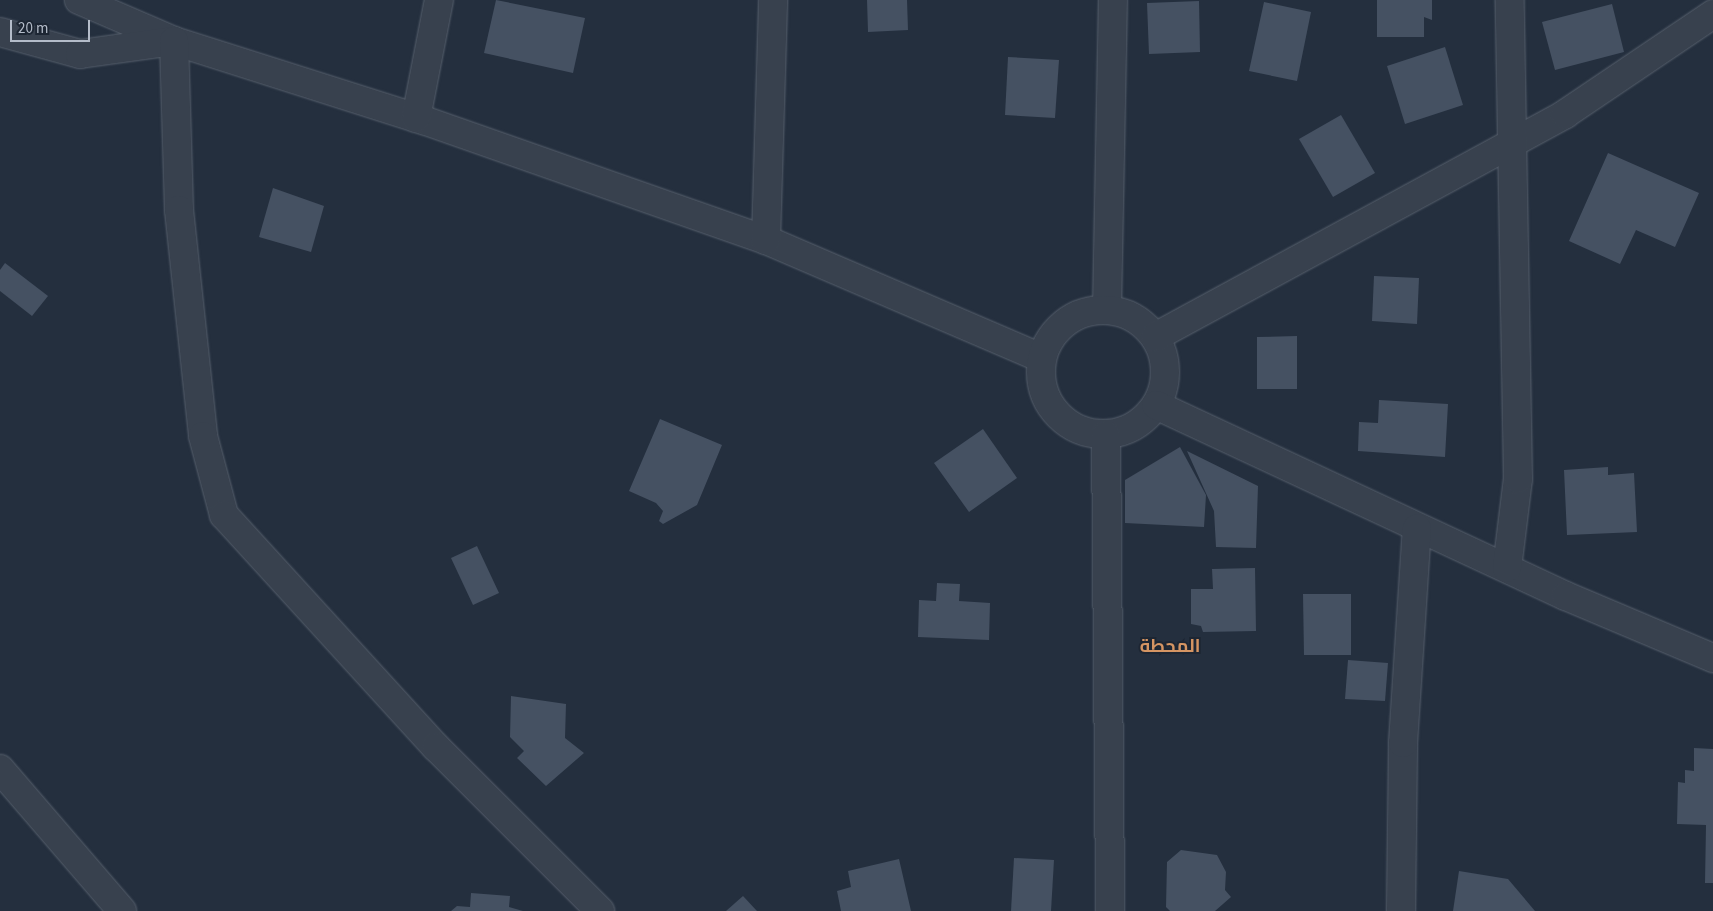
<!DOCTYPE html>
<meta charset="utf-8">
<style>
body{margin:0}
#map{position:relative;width:1713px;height:911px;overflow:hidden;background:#242f3e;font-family:"Source Sans 3",Cairo,sans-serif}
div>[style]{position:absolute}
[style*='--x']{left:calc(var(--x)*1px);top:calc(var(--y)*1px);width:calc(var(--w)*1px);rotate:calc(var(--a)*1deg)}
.building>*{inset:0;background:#455162}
.roads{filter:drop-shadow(0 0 1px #565f6c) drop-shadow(0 0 1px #565f6c)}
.minor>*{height:28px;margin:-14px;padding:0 14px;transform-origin:14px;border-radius:14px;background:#38414e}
.minor>.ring{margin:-14px;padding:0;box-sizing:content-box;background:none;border:28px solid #38414e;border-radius:50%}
span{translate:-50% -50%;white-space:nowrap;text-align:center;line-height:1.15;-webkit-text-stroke:4px #1d2633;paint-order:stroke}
.district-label{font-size:18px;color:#d59563;font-weight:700}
.scale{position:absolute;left:10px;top:20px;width:80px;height:22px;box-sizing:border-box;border:2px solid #b4bcc9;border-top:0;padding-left:6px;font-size:15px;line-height:18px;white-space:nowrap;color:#b4bcc9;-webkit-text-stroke:4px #1d2633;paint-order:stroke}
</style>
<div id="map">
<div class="building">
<i style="clip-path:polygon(496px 0,585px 18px,573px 73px,484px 53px)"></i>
<i style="clip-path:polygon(867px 0,907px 0,908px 30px,868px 32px)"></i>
<i style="clip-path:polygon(1377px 0,1432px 0,1432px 20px,1424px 17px,1424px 37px,1377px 37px)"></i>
<i style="clip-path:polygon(1199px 1px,1200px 52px,1149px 54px,1147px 3px)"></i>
<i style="clip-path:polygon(1264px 2px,1311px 12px,1297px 81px,1249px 71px)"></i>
<i style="clip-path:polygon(1612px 4px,1624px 52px,1555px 70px,1542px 22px)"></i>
<i style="clip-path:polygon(1445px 47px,1463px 105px,1405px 124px,1387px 66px)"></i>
<i style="clip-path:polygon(1008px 57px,1059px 60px,1055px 118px,1005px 115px)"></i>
<i style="clip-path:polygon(1341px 115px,1375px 173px,1333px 197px,1299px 139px)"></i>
<i style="clip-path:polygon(1608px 153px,1699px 193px,1675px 247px,1636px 230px,1620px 264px,1569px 241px)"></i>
<i style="clip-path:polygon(273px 188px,324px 206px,311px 252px,259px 237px)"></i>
<i style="clip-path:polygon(5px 263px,48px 296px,32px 316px,0 291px,0 270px)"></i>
<i style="clip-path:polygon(1374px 276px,1419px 278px,1417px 324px,1372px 321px)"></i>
<i style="clip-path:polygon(1297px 336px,1297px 389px,1257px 389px,1257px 337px)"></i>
<i style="clip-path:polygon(1379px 400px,1448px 404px,1445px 457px,1358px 451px,1359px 422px,1378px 423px)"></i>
<i style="clip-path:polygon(660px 419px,722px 445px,697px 505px,663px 524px,659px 521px,663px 511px,656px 503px,629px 491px)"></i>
<i style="clip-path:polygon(983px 429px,1017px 478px,969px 512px,934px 463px)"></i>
<i style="clip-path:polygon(1180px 447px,1206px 495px,1204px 527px,1125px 523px,1125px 480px)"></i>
<i style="clip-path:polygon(1187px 451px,1258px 486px,1256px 548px,1216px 547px,1214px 511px)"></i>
<i style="clip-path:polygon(1608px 467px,1608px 475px,1634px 473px,1637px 532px,1567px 535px,1564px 470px)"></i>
<i style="clip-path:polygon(477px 546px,499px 593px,473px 605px,451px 558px)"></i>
<i style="clip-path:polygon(1255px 568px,1256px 631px,1203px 632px,1201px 626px,1191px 624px,1191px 589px,1213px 589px,1212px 569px)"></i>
<i style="clip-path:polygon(937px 583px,960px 584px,959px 601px,990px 603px,989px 640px,918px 637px,919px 600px,936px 601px)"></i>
<i style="clip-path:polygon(1303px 594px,1351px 594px,1351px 655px,1304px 655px)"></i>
<i style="clip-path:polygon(1348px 660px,1388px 663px,1385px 701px,1345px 699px)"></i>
<i style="clip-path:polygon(511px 696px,566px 704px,565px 738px,584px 753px,546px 786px,517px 758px,524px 751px,510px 737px)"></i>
<i style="clip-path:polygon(1694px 748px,1713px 749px,1713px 883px,1705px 883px,1706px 825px,1677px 824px,1678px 782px,1685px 783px,1685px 770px,1694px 771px)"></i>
<i style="clip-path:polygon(1181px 850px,1217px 855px,1226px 872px,1225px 890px,1231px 897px,1215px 911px,1170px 911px,1166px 907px,1167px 862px)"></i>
<i style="clip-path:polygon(1014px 858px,1054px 860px,1051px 911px,1011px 911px)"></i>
<i style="clip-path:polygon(899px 859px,911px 911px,841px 911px,837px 891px,851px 887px,848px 871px)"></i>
<i style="clip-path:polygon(1459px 871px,1508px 879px,1535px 911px,1453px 911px)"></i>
<i style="clip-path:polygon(471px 893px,510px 896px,509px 907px,523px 911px,451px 911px,457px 906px,470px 907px)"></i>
<i style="clip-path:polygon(743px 896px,757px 911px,726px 911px)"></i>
</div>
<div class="roads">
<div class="minor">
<i style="--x:79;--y:0;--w:103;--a:23.3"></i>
<i style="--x:174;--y:41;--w:264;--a:17.6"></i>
<i style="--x:426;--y:121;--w:360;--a:19.3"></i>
<i style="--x:766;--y:240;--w:299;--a:23.2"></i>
<i style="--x:0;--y:32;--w:83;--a:15.4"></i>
<i style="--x:80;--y:54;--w:95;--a:-7.9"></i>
<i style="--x:174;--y:41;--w:169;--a:88.3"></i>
<i style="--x:179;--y:210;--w:227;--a:83.9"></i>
<i style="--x:203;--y:436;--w:82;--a:75.1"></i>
<i style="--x:224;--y:515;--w:314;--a:47.6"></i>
<i style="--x:436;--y:747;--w:232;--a:45"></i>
<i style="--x:416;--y:118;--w:120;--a:-79"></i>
<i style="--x:766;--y:240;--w:240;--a:-88.3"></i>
<i style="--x:1107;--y:309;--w:309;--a:-88.9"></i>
<i class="ring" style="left:1041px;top:310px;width:96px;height:96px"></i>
<i style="--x:1155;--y:337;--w:467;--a:-28.5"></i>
<i style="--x:1565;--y:114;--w:179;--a:-34"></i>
<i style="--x:1156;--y:405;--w:452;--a:25"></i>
<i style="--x:1566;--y:596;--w:160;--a:22.9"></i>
<i style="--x:1106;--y:435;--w:476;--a:89.5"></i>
<i style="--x:1507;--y:568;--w:90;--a:-83"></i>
<i style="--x:1518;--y:479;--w:479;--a:-91"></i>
<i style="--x:0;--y:769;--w:187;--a:49.3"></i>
<i style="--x:1401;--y:911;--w:168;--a:-89.3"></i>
<i style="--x:1403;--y:743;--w:215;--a:-86.3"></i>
</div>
</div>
<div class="district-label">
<span style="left:1170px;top:647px">المحطة</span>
</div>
<div class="scale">20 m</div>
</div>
